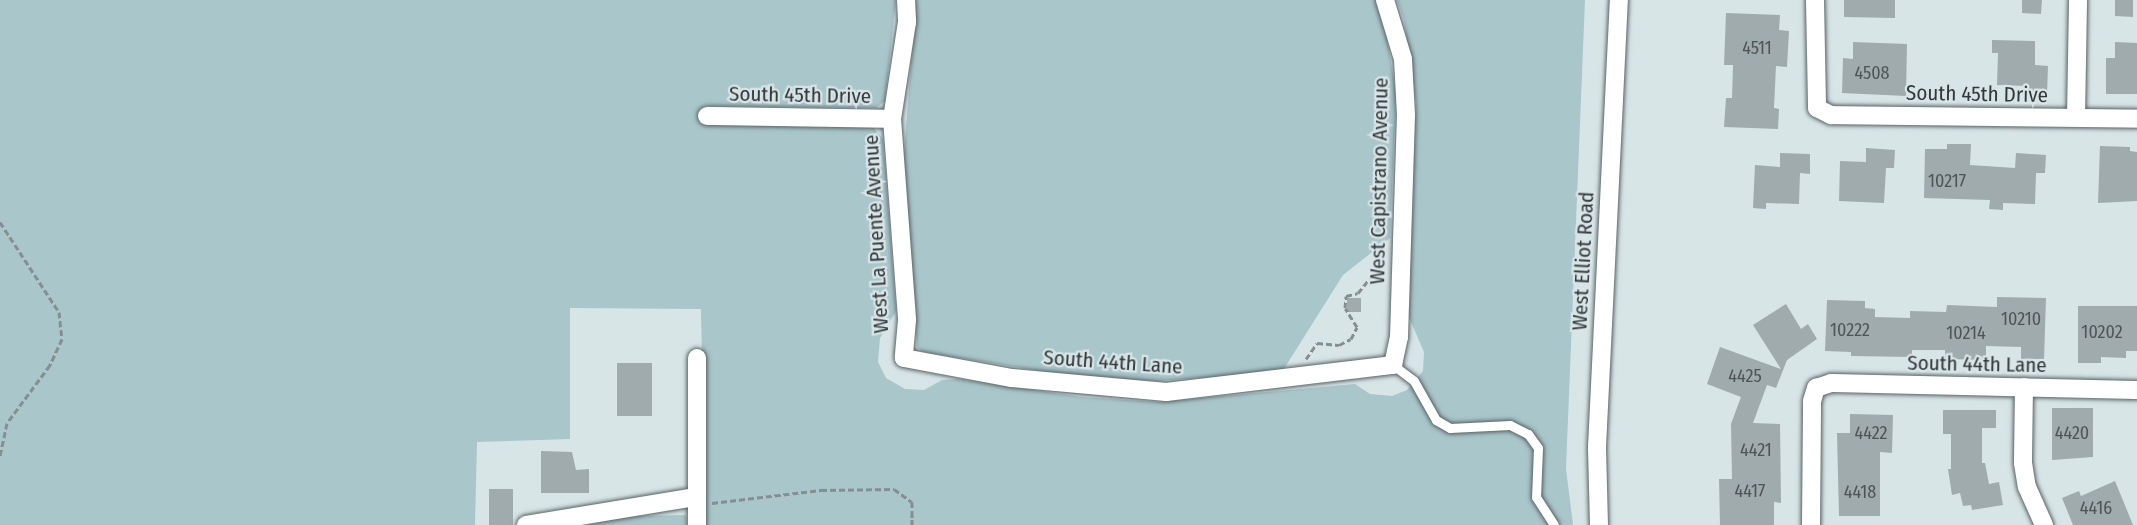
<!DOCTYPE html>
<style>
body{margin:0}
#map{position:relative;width:2137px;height:525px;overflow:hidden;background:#d8e5e7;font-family:"Fira Sans Condensed",sans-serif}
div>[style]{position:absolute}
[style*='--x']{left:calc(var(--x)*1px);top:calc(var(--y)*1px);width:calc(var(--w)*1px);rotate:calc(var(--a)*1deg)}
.green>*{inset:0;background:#a9c6cb}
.building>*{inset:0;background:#9fabad}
.path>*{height:3px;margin-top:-1.5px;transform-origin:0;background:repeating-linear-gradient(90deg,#858e90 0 6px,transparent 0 9px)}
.roads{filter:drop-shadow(0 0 2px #586365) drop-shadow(0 0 2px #586365)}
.lane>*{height:9px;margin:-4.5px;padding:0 4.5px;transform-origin:4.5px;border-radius:4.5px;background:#fff}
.street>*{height:18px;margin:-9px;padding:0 9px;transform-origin:9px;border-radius:9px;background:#fff}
span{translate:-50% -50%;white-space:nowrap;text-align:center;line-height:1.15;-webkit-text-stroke:4.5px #d8e5e7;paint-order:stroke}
.number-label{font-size:18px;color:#4e5556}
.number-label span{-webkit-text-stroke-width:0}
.street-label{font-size:21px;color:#333839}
</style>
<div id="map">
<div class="green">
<i style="clip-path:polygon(0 0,896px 0,885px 101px,876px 108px,707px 106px,707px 125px,873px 127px,883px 139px,896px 311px,880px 338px,878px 362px,886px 378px,905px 389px,924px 390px,942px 380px,958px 379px,1082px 397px,1158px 402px,1355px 384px,1370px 394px,1392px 396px,1407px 390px,1423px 371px,1424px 352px,1408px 315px,1416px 102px,1404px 20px,1397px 0,1585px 0,1566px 469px,1573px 525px,705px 525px,701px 309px,570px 308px,570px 439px,477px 442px,475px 525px,0 525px)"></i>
<i style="clip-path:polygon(916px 0,1376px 0,1384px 21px,1396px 92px,1390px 238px,1343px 275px,1282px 372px,1157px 381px,1073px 376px,923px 352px,917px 347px,903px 166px)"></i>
<i style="clip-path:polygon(686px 515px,687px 525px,587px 525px,631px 516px)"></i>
</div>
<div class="building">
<i style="clip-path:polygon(1844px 0,1895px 0,1895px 18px,1844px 17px)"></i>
<i style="clip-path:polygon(2022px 0,2042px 0,2041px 14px,2022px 13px)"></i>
<i style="clip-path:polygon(2115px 0,2133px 0,2133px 17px,2115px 16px)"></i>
<i style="clip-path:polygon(1726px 13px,1780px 15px,1779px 30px,1789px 31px,1787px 67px,1776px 66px,1774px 108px,1779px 109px,1778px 129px,1724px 127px,1726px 98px,1732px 98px,1733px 65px,1724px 65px)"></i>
<i style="clip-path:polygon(1992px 40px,2035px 41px,2035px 65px,2048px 66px,2047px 95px,2027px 95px,2027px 86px,1997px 85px,1998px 53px,1992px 53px)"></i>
<i style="clip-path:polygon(1853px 42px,1907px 44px,1906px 96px,1842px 93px,1843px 58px,1853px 59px)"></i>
<i style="clip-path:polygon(2115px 42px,2137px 43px,2137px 94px,2106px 94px,2106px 58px,2115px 58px)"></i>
<i style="clip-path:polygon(1947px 144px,1971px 144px,1970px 165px,2015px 168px,2016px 153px,2046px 155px,2045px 173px,2036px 173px,2035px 204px,2003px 203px,2003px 210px,1989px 209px,1990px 200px,1924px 198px,1925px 149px,1947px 149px)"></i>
<i style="clip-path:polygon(2100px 146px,2130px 147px,2130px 151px,2137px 152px,2137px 201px,2098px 203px)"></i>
<i style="clip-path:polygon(1866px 148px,1895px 150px,1894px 168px,1886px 168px,1884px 203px,1839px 201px,1840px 161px,1866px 162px)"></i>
<i style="clip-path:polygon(1780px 153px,1810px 154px,1810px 174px,1800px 173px,1799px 204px,1766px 203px,1766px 209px,1753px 208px,1755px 165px,1780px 167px)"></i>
<i style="clip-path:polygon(1997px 297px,2046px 298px,2044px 359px,2021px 359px,2021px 347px,1986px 346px,1986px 360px,1945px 359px,1945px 350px,1912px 350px,1912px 357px,1851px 356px,1851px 352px,1825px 351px,1827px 300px,1865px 301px,1865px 308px,1875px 309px,1875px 317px,1910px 318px,1910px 311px,1946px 312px,1947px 305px,1997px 307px)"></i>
<i style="clip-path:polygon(1347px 298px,1361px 298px,1361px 312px,1347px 312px)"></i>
<i style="clip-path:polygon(1786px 304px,1801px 329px,1808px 324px,1817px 339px,1787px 360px,1776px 388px,1767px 385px,1753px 423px,1780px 424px,1781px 503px,1774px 502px,1774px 525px,1720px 525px,1719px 479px,1732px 479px,1731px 424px,1741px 397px,1707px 384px,1720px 347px,1781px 369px,1753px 325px)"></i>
<i style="clip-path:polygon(2078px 306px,2137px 306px,2137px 351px,2126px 351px,2126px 358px,2101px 357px,2101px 363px,2078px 363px)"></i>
<i style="clip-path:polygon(617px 363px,652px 363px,652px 416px,617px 416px)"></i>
<i style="clip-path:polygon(2052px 408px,2093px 408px,2093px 457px,2052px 460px)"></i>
<i style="clip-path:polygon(1943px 410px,1996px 410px,1996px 428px,1982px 428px,1982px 463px,1985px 463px,1989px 484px,1999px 482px,2003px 505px,1972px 510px,1971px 505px,1963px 506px,1960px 493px,1952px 495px,1948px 469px,1951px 469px,1951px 434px,1943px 434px)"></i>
<i style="clip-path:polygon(1850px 414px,1893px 415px,1892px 453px,1880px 452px,1880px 516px,1839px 516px,1837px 433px,1850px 433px)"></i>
<i style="clip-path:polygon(541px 451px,572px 452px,576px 470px,589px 469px,589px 493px,541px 493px)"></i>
<i style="clip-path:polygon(2115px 481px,2133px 525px,2073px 525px,2062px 498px,2079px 491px,2081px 496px)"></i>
<i style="clip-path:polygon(489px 489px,513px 489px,513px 525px,489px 525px)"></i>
</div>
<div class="path">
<i style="--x:0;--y:222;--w:108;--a:56.8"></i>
<i style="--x:59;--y:312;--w:27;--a:84"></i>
<i style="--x:62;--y:339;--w:29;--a:115"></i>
<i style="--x:50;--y:365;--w:72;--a:126.6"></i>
<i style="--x:7;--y:423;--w:35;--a:102"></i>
<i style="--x:1306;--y:359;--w:19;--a:-55"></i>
<i style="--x:1317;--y:343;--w:22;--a:5"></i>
<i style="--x:1339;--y:345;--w:13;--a:-27"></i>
<i style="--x:1351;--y:339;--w:13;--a:-63"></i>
<i style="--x:1357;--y:327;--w:22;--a:-122"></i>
<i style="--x:1345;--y:308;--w:12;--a:-85"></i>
<i style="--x:1346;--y:296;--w:12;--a:-14"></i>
<i style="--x:1358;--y:293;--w:19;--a:-51"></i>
<i style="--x:1370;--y:278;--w:14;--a:0"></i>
<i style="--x:712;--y:503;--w:110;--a:-6.8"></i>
<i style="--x:821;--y:490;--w:73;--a:-0.8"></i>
<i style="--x:894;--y:489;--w:22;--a:36"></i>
<i style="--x:912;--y:502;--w:23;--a:90"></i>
</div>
<div class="roads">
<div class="lane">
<i style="--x:1393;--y:365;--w:26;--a:37"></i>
<i style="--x:1414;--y:381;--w:45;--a:60.6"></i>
<i style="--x:1436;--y:420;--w:16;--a:30"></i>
<i style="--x:1450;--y:428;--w:60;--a:-2.9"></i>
<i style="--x:1510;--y:425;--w:20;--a:27"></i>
<i style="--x:1528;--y:434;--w:17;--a:54"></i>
<i style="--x:1538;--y:448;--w:49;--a:92.3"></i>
<i style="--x:1536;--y:497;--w:33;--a:57"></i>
</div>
<div class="street">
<i style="--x:906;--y:0;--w:22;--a:87"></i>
<i style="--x:907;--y:22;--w:98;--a:98.8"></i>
<i style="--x:892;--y:119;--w:202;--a:85.7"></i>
<i style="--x:907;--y:320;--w:38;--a:95"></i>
<i style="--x:904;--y:358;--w:110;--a:10.5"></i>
<i style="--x:1012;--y:378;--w:155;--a:5.2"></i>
<i style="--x:1166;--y:392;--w:229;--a:-6.8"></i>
<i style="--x:1393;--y:365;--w:29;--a:-78"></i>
<i style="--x:1399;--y:337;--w:222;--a:-88.2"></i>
<i style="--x:1406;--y:115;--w:56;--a:-93.1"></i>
<i style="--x:1403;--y:59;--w:62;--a:-107"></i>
<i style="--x:1815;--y:0;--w:108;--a:88.9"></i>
<i style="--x:1817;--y:108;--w:16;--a:27"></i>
<i style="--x:1831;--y:115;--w:306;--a:0.7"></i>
<i style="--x:707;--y:116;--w:185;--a:0.9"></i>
<i style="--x:2076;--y:117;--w:117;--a:-89"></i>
<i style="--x:2024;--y:387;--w:76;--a:90.8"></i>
<i style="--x:2023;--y:463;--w:24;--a:81"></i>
<i style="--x:2027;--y:487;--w:42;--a:65.9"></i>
<i style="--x:526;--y:525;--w:171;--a:-9.4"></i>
<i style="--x:697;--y:525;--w:167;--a:-90"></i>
<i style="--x:1599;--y:525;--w:78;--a:-91.5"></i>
<i style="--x:1597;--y:447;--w:448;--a:-87.2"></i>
<i style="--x:1811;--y:525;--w:124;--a:-89.5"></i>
<i style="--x:1812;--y:401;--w:14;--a:-73"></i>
<i style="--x:1816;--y:388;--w:16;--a:-18"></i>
<i style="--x:1831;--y:383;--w:306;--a:1.3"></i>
</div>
</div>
<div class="number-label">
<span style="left:1757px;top:48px">4511</span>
<span style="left:1872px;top:73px">4508</span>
<span style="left:1947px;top:181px">10217</span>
<span style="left:2021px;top:319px">10210</span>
<span style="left:1850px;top:330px">10222</span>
<span style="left:2102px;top:332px">10202</span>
<span style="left:1966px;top:333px">10214</span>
<span style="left:1745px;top:376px">4425</span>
<span style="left:1871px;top:433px">4422</span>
<span style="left:2072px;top:433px">4420</span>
<span style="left:1756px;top:450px">4421</span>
<span style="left:1750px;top:491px">4417</span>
<span style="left:1860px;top:492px">4418</span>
<span style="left:2096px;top:508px">4416</span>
</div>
<div class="street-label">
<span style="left:1977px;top:94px;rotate:1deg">South 45th Drive</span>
<span style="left:800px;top:95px;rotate:1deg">South 45th Drive</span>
<span style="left:1379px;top:181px;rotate:-89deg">West Capistrano Avenue</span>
<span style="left:876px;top:234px;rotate:-93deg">West La Puente Avenue</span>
<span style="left:1583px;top:261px;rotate:-87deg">West Elliot Road</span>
<span style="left:1113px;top:362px;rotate:4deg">South 44th Lane</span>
<span style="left:1977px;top:364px;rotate:1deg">South 44th Lane</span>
</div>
</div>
